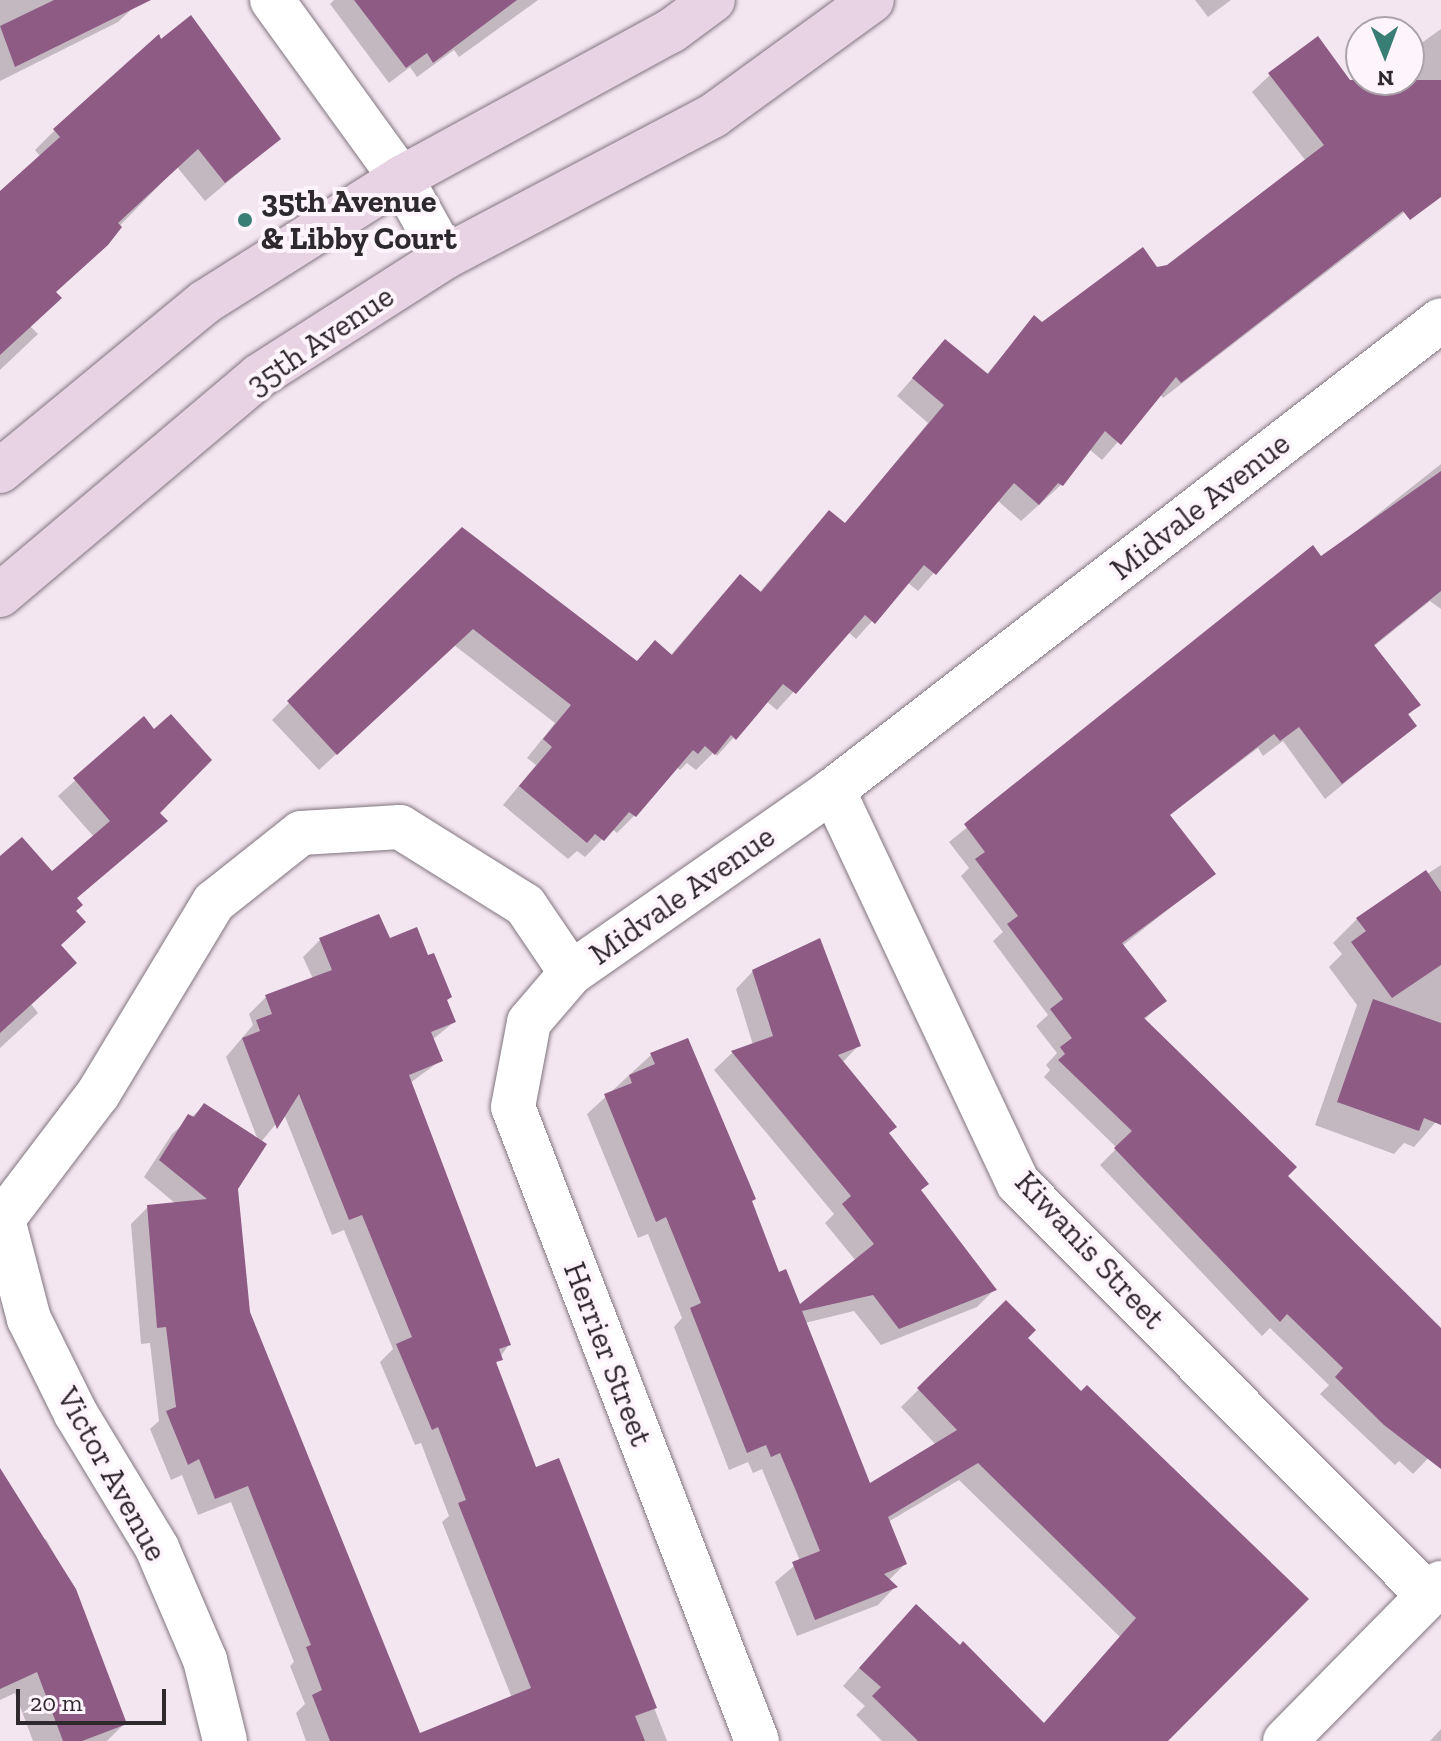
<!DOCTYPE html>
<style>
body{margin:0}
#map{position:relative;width:1441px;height:1741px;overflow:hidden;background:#f4e6f1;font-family:"Zilla Slab",serif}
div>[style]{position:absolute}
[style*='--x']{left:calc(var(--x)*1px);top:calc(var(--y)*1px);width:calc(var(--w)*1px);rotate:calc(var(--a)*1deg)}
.shadow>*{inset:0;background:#0003}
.building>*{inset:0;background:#8e5b85}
.roads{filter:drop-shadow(0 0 2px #81757e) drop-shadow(0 0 2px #81757e)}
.street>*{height:44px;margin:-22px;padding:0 22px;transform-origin:22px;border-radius:22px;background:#fff}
.secondary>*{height:44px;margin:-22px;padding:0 22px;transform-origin:22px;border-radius:22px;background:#e7d3e3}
.dots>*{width:22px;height:22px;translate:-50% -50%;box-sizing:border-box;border:4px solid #fef5fc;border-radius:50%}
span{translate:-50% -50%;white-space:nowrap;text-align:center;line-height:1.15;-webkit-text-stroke:8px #fef5fc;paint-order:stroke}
.poi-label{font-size:32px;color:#2e292d;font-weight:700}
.left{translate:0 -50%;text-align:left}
.street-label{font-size:32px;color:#2e292d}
.north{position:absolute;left:1345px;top:16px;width:80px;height:80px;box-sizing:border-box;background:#fef5fc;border:2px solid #aba3a9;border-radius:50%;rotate:179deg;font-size:22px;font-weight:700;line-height:32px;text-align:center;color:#2e292d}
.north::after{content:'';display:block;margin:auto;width:28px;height:36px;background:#387e74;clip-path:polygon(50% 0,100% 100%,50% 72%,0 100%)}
.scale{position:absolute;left:16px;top:1689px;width:150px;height:36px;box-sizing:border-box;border:4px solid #2e292d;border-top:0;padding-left:10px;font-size:24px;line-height:28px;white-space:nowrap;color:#2e292d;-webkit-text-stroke:6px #fef5fc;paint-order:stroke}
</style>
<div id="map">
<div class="shadow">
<i style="clip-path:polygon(0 0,131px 0,135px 6px,118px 22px,0 81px)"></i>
<i style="clip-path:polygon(334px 0,538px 0,459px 57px,454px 50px,417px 77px,410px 67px,389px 83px,330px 4px)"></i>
<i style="clip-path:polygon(1195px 0,1231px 0,1208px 17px)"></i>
<i style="clip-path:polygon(1441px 29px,1441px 172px,1414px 205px,1163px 398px,1160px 394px,1102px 460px,1089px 449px,1061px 485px,1021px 521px,997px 500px,918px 591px,907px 582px,856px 639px,848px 632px,777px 710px,766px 701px,717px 756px,714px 752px,696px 770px,687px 763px,680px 770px,676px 767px,635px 815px,617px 833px,612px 829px,585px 857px,577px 851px,568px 859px,503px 805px,536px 765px,527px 758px,555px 723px,454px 645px,319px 770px,272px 720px,462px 529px,636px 662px,655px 643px,670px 656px,723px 594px,759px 593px,812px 530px,844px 525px,928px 423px,897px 396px,945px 341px,986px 375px,1034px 318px,1042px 324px,1167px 267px,1306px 161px,1252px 92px,1270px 75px,1356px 90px,1370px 80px,1409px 80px,1409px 52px)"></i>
<i style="clip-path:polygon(158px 37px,278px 139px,205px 201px,177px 167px,54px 293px,30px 326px,38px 334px,0 370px,0 194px,41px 157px,35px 150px,54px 131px)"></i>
<i style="clip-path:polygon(1441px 464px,1441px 609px,1430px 601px,1373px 647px,1418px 705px,1407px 716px,1414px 726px,1325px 799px,1283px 741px,1263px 756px,1258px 748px,1168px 816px,1213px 874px,1122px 946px,1164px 1001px,1144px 1020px,1285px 1176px,1441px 1332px,1441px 1445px,1413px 1474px,1399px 1461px,1395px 1465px,1320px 1394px,1329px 1385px,1270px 1328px,1262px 1336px,1100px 1165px,1117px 1148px,1044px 1077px,1050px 1070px,1046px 1065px,1057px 1053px,1036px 1026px,1048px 1015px,993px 941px,1003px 932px,961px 876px,969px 868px,949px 842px,1313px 548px,1321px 559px)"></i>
<i style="clip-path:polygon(143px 719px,157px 812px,165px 821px,75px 899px,31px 1004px,38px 1013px,0 1048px,0 859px,52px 874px,94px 837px,58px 796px)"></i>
<i style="clip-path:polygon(1441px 865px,1441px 1116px,1414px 1147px,1404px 1143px,1394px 1154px,1315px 1125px,1357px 1005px,1329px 967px,1342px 954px,1333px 943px,1357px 919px)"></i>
<i style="clip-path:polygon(evenodd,320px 940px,389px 941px,427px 958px,433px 955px,454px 1022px,432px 1040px,440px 1061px,410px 1083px,509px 1344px,495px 1365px,535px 1469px,558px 1461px,667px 1741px,306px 1741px,296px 1713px,305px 1704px,290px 1666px,294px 1662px,231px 1502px,198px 1515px,182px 1475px,171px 1480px,150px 1429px,159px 1421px,150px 1343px,141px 1344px,131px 1224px,148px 1207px,176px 1204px,144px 1177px,172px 1134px,204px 1106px,258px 1140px,226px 1057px,253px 1025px,249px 1014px,266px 997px,313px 979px,303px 957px,320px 940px,284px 1114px,332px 1235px,344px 1230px,393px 1349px,380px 1362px,415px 1445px,421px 1443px,449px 1516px,442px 1522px,512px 1698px,419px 1736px,248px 1313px,236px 1188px,261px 1142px,284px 1114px)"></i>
<i style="clip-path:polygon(753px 971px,859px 1045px,842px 1063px,919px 1191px,994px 1290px,977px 1307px,881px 1345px,854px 1311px,805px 1323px,869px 1486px,936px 1445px,901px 1407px,1006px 1303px,1025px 1338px,1081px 1394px,1087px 1388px,1165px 1741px,882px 1741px,856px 1715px,865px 1706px,843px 1686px,898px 1624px,1043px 1724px,1120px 1637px,959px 1480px,888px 1522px,905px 1564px,888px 1581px,895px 1587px,878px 1605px,797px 1636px,775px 1582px,800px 1561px,779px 1510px,762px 1469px,753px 1473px,748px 1462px,729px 1470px,674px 1327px,682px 1318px,648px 1234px,638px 1238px,587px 1114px,651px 1055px,750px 1202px,778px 1275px,799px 1307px,856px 1261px,825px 1223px,834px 1214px,714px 1070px,732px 1053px,753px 1045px,736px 989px)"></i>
<i style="clip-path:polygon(0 1478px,40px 1542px,46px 1539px,74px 1590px,124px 1724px,107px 1741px,33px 1741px,15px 1693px,0 1700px)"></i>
<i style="clip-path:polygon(1441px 1729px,1441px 1741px,1430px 1741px)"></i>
</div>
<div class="building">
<i style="clip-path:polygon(54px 0,151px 0,15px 67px,0 26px)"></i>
<i style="clip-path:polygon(354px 0,517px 0,433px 63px,427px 53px,406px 68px)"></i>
<i style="clip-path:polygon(191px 15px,281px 139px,225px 183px,198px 149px,118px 223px,122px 227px,108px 245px,56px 292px,62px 298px,0 355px,0 191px,60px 137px,53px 129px,159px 34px,161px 39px)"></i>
<i style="clip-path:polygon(1318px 36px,1350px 80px,1441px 80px,1441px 197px,1410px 220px,1403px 211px,1181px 383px,1176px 377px,1121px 445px,1105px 431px,1063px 486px,1058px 483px,1039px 505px,1014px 483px,936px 575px,924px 565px,875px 624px,865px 615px,796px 694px,783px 684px,736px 740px,731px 735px,715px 755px,705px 746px,698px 754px,693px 750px,636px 817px,629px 812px,604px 841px,595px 834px,587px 843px,519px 786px,552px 747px,543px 739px,571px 705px,473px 629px,337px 755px,287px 701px,462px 527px,637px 661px,655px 640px,672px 655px,740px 574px,761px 592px,829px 510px,845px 523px,944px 405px,912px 378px,945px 339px,988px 374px,1034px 315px,1042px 322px,1143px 247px,1157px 267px,1167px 265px,1324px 145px,1268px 73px)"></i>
<i style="clip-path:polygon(1441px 471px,1441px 591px,1374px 645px,1421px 705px,1408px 714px,1417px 726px,1342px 784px,1299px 727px,1280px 741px,1274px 734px,1170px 815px,1216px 874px,1122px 943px,1167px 1001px,1144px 1018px,1297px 1167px,1288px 1176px,1441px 1328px,1441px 1469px,1384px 1425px,1335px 1377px,1343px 1368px,1287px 1314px,1280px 1322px,1114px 1148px,1132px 1131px,1058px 1060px,1065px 1054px,1060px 1047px,1072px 1038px,1050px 1009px,1063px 999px,1007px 924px,1018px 916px,975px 859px,985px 852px,964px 824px,1313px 545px,1321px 556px)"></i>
<i style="clip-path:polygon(171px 714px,212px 760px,160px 813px,168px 821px,77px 898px,83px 905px,76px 911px,86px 922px,61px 945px,77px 963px,0 1033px,0 856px,22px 837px,52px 871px,110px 821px,73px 778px,144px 716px,154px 729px)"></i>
<i style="clip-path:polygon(1426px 870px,1441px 892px,1441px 965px,1392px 998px,1351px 942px,1366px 931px,1356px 918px)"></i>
<i style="clip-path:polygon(379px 914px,390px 938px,417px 927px,428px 955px,434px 953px,452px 997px,447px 1000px,456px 1022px,431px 1032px,443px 1061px,409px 1075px,511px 1345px,499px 1349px,503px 1360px,496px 1362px,536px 1467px,559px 1458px,657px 1708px,635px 1716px,645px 1741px,330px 1741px,312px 1695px,322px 1690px,306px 1647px,311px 1645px,248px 1486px,215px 1499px,199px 1459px,188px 1465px,166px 1411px,176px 1407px,166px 1327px,157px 1328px,147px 1205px,207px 1199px,159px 1160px,188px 1114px,194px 1117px,204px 1103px,267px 1144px,238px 1189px,250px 1312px,420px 1733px,531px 1688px,458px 1503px,466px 1500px,438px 1427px,432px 1430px,396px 1344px,412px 1337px,362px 1215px,349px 1220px,299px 1094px,277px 1129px,242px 1038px,260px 1031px,256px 1020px,272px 1014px,265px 995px,332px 970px,319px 938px)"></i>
<i style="clip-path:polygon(820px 938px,861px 1046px,838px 1055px,897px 1127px,889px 1133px,929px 1184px,921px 1190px,997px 1290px,899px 1329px,873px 1295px,802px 1311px,870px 1483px,957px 1430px,917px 1388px,1006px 1300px,1036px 1330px,1028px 1338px,1081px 1391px,1087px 1385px,1309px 1599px,1168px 1741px,918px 1741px,872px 1696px,881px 1687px,859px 1668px,916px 1604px,960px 1645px,963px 1641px,1044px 1723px,1136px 1618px,978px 1463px,888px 1517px,907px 1564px,884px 1574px,898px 1587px,815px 1620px,792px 1562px,820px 1551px,796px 1491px,780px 1453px,771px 1457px,766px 1445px,747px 1453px,690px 1308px,701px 1303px,666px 1217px,656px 1222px,604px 1094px,632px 1083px,629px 1075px,655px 1064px,650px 1053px,688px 1038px,756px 1199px,752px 1201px,779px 1272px,786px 1269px,800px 1304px,874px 1244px,842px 1204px,851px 1196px,731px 1051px,773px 1036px,752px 970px)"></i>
<i style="clip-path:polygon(1373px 999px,1441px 1023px,1441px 1125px,1424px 1118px,1419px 1131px,1337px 1102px)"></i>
<i style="clip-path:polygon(0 1468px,76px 1589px,127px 1724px,82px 1741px,63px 1741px,37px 1672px,0 1689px)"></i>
</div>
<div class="roads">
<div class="street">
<i style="--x:272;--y:0;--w:220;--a:54.1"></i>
<i style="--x:401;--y:178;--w:90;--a:60.9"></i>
<i style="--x:833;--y:790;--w:434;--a:64.8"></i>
<i style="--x:1018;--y:1183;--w:581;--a:45.14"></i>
<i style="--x:0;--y:1208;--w:115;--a:75.4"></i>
<i style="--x:29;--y:1319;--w:106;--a:63.7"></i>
<i style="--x:76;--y:1414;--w:157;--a:58.8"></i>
<i style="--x:157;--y:1548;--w:122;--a:66.8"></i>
<i style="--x:205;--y:1660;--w:83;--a:76.1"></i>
<i style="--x:6;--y:1215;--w:152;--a:-52.8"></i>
<i style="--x:98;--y:1094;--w:224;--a:-58.9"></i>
<i style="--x:214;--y:902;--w:111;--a:-38.4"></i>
<i style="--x:301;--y:833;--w:99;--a:-3.5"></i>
<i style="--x:400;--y:827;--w:147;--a:32"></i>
<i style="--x:525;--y:905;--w:82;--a:55.9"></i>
<i style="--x:757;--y:1741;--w:679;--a:-111.05"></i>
<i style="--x:513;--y:1107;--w:86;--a:-79.3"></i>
<i style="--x:529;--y:1022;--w:65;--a:-49.4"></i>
<i style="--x:571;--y:973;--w:320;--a:-34.9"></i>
<i style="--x:833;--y:790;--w:768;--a:-37.7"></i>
<i style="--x:1285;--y:1741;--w:222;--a:-45.4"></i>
</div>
<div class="secondary">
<i style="--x:0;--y:471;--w:266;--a:-39.5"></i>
<i style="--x:205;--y:302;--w:232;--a:-32.3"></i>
<i style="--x:401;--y:178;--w:307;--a:-28.6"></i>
<i style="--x:671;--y:31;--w:52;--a:-36.4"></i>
<i style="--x:0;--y:595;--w:339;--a:-40.2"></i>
<i style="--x:259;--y:376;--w:221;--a:-32.6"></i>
<i style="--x:445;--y:257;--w:304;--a:-27.8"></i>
<i style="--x:714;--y:115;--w:195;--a:-36"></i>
</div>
</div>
<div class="dots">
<i style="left:245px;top:220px;background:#387e74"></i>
</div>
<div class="poi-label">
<span class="left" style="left:261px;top:220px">35th Avenue<br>&amp; Libby Court</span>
</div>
<div class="street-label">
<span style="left:320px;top:340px;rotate:-34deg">35th Avenue</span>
<span style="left:1200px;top:506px;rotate:-38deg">Midvale Avenue</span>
<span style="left:682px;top:895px;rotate:-35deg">Midvale Avenue</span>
<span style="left:1090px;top:1250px;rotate:47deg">Kiwanis Street</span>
<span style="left:608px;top:1354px;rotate:69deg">Herrier Street</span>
<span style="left:112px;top:1474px;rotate:61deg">Victor Avenue</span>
</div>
<div class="north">N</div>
<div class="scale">20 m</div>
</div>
